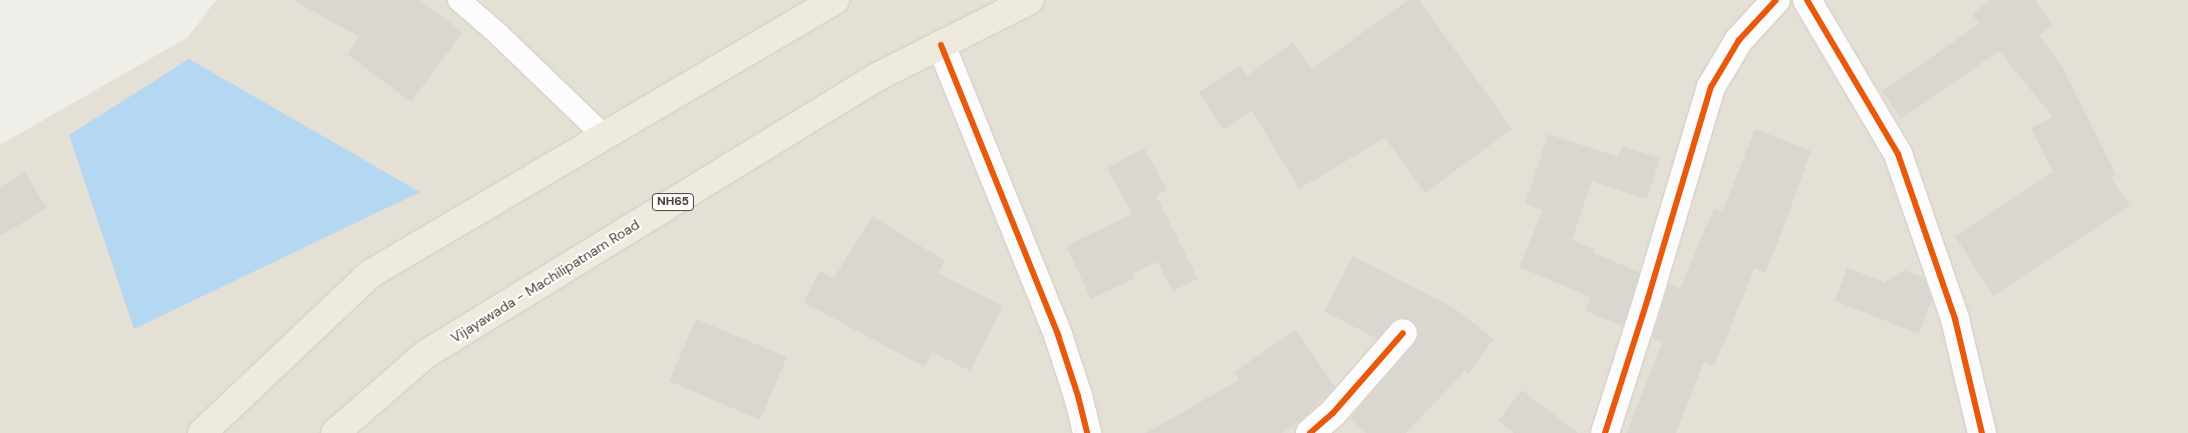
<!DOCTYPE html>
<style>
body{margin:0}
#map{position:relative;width:2188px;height:433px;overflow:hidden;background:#f0eee8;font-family:"DM Sans",sans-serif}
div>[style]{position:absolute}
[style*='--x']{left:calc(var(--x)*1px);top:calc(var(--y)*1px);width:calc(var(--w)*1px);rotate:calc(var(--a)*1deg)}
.residential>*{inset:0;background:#e5e0d5}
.water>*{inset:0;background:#b4d7f2}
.building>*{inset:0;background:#dad7d1}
.roads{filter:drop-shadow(0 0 1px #ceccc5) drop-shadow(0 0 1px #ceccc5)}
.service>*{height:22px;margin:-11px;padding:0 11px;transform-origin:11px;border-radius:11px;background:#fdfcfc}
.minor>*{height:28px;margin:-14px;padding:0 14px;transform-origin:14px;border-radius:14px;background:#fdfcfc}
.tertiary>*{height:28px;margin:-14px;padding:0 14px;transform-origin:14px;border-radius:14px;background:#fdfcfc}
.trunk>*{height:28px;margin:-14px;padding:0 14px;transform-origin:14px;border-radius:14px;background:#eeeadd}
.cycleway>*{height:6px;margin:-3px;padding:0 3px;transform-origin:3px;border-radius:3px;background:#e8590c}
span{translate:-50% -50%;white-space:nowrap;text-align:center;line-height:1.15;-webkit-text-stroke:4px #fff;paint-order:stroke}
.shield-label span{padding:1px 4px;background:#fff;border:1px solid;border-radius:4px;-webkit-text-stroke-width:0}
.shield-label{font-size:12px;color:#474034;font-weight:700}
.street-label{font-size:14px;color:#474034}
</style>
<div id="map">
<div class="residential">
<i style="clip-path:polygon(216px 0,2188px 0,2188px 433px,0 433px,0 145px,188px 37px)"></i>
</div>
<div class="water">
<i style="clip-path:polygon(189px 59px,420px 192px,134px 329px,69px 135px)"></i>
</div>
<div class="building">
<i style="clip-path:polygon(293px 0,420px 0,463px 32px,411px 102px,347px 54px,359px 37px)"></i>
<i style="clip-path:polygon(1408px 0,1419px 0,1512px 129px,1425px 193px,1385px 138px,1299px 189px,1252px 111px,1223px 130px,1199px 92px,1240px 65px,1247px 76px,1293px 42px,1312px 69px)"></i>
<i style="clip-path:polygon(1990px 0,2035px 0,2053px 25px,2039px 36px,2062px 66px,2116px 175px,2111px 178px,2130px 206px,1993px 296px,1955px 236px,2053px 172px,2031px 128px,2053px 117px,1999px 51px,1901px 119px,1882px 91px,1979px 24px,1972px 14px)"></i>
<i style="clip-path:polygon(1755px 129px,1811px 151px,1780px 237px,1765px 273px,1755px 268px,1714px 366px,1704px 362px,1676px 433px,1627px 433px,1662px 342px,1652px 338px,1669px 284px,1680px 288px,1714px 208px,1722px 212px)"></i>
<i style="clip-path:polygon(1548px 134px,1618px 157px,1622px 146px,1660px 158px,1647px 199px,1592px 181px,1572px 240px,1595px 249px,1593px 253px,1640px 272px,1623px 326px,1585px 311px,1590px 297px,1519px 267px,1543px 210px,1525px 204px)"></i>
<i style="clip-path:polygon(1144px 148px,1167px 190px,1156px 196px,1198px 279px,1173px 291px,1157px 262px,1133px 274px,1135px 278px,1091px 299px,1066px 246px,1132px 214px,1107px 168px)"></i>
<i style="clip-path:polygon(25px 172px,47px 208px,0 236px,0 187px)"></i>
<i style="clip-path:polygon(872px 216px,945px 261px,938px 273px,1003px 306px,970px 371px,932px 352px,925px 367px,803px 302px,820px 271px,834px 278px)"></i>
<i style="clip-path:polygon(1353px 256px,1454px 308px,1494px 339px,1468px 374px,1465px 371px,1406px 433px,1366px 433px,1350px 418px,1415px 343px,1418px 336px,1418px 328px,1413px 321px,1406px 318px,1398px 318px,1392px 322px,1377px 339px,1324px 311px)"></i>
<i style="clip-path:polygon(1847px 268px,1883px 281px,1882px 284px,1904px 270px,1924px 278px,1932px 299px,1919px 334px,1835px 301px)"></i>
<i style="clip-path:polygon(696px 319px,787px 357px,760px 420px,669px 381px)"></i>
<i style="clip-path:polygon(1296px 330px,1335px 387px,1301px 420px,1282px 433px,1146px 433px,1239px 380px,1234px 372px)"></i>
<i style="clip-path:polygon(1522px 390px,1578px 433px,1514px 433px,1498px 421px)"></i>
</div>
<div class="roads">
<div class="service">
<i style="--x:459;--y:0;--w:50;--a:41"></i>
<i style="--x:497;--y:33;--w:150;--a:43.9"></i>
</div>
<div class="minor">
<i style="--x:1807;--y:0;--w:179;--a:59.4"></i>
<i style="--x:1898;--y:154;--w:175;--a:70.9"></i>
<i style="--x:1955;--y:319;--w:117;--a:76.7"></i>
<i style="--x:1310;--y:433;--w:30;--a:-41"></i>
<i style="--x:1333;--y:413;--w:106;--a:-48.8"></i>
<i style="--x:1605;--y:433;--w:142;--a:-72.3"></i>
<i style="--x:1648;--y:298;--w:220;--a:-73.4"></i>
<i style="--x:1711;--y:87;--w:55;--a:-59.2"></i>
<i style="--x:1739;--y:40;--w:54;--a:-47.2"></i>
</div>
<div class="tertiary">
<i style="--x:941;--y:45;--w:313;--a:68"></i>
<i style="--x:1058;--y:335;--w:64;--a:71.8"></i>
<i style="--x:1078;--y:396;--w:38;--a:76"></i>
</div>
<div class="trunk">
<i style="--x:202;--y:433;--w:231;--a:-43.4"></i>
<i style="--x:370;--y:274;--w:540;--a:-30.51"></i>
<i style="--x:335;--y:433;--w:121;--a:-41"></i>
<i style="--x:426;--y:354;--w:529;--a:-31.56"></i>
<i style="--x:877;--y:77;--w:171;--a:-26.7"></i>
</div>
</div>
<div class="cycleway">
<i style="--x:1807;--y:0;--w:179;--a:59.4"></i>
<i style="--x:1898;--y:154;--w:175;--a:70.9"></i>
<i style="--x:1955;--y:319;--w:117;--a:76.7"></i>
<i style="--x:941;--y:45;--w:313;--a:68"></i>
<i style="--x:1058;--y:335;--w:64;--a:71.8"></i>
<i style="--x:1078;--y:396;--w:38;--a:76"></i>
<i style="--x:1310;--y:433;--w:30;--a:-41"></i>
<i style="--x:1333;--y:413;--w:106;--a:-48.8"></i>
<i style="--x:1605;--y:433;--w:142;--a:-72.3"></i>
<i style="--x:1648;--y:298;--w:220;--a:-73.4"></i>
<i style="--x:1711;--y:87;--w:55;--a:-59.2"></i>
<i style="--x:1739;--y:40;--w:54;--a:-47.2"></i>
</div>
<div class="shield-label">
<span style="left:673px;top:202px">NH65</span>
</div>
<div class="street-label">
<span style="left:545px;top:281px;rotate:-32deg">Vijayawada - Machilipatnam Road</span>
</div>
</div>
